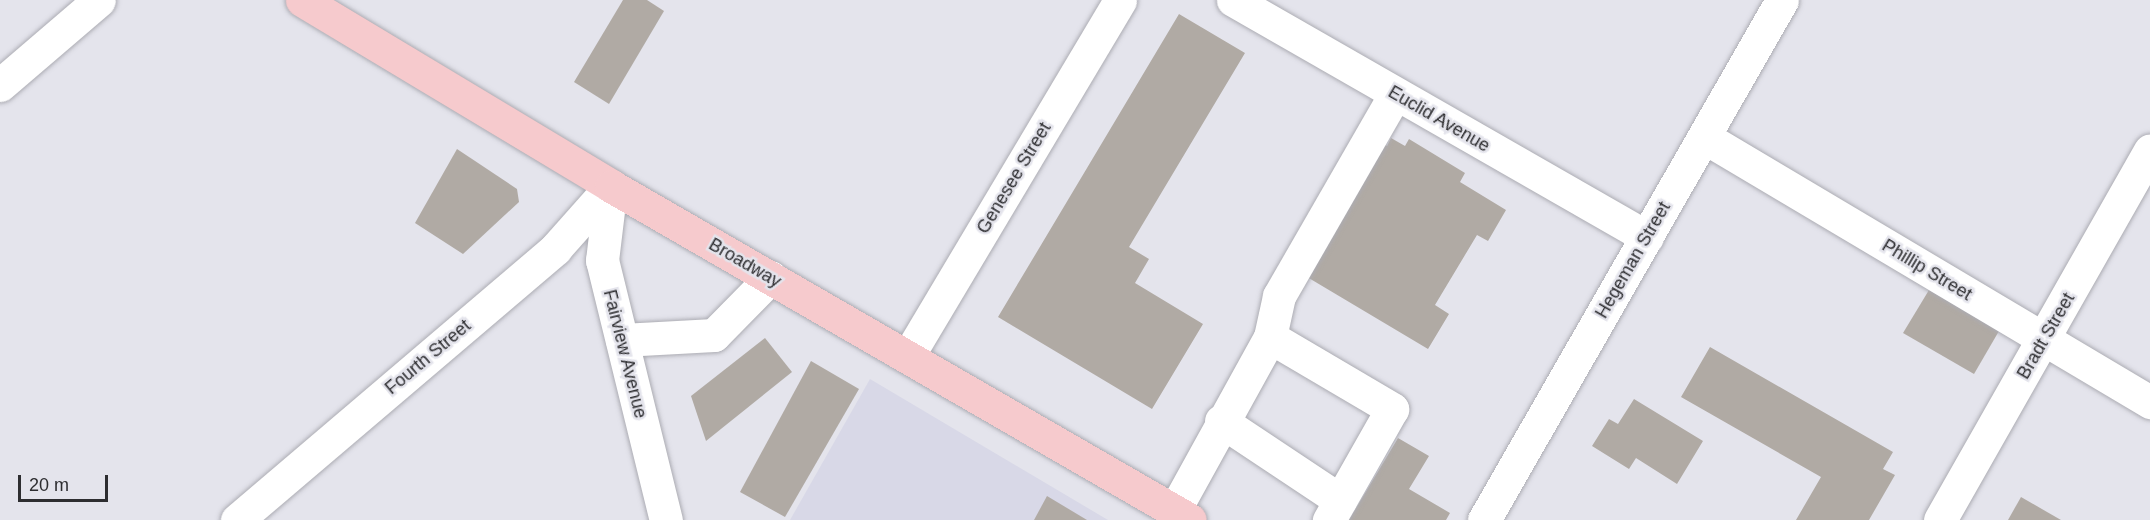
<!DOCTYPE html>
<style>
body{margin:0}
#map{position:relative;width:2150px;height:520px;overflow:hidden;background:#e4e4ec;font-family:Helvetica,sans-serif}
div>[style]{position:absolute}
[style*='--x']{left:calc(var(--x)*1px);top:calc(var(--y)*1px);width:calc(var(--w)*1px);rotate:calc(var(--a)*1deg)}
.built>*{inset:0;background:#d8d8e7}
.building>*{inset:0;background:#b0aaa4}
.roads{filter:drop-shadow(0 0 2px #acacb3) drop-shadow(0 0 2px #acacb3)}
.minor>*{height:33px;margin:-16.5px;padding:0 16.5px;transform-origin:16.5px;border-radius:16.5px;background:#fff}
.major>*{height:33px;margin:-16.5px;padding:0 16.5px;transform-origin:16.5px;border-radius:16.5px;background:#f6cacd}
span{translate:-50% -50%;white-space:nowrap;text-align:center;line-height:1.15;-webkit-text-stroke:5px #e4e4ec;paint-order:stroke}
.street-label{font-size:18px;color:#2d2d30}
.scale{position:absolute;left:18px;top:475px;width:90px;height:27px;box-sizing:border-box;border:3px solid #2d2d30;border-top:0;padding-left:8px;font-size:18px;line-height:21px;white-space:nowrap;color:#2d2d30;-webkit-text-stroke:4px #e4e4ec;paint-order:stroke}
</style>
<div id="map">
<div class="built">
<i style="clip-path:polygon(870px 379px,1108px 520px,790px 520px)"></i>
</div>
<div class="building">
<i style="clip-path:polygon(623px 0,647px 0,664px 11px,609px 104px,574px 82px)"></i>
<i style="clip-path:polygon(1179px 14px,1245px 53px,1129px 247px,1149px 259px,1135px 283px,1203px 324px,1152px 409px,998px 317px)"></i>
<i style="clip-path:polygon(1376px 137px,1387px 146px,1391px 138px,1405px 146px,1409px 139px,1465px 173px,1460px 182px,1506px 210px,1488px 241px,1477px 235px,1435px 305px,1449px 314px,1428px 349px,1297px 271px)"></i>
<i style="clip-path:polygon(457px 149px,517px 189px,519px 202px,463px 254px,415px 223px)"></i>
<i style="clip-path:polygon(1929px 290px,1999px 331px,1974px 374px,1903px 333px)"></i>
<i style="clip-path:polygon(765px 338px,792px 372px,706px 441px,691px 396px)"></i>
<i style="clip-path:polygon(1710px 347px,1893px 452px,1883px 469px,1895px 475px,1869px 520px,1796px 520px,1821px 477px,1681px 397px)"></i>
<i style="clip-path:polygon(811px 361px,859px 389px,785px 517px,740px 492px)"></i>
<i style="clip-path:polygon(1634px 399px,1703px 441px,1677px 484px,1636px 458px,1629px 469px,1592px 446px,1609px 419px,1618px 424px)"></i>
<i style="clip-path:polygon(1398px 438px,1429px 456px,1409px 489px,1450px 513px,1446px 520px,1349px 520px)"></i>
<i style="clip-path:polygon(1047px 496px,1087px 520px,1034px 520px)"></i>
<i style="clip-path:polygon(2021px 497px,2061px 520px,2008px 520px)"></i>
</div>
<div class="roads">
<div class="minor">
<i style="--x:1233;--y:0;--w:477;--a:29.8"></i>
<i style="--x:0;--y:85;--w:130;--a:-40.6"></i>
<i style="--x:1704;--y:137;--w:519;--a:30.72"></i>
<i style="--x:611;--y:186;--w:75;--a:96.9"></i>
<i style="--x:602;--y:260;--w:268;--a:76.2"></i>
<i style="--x:1270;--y:337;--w:142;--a:30.5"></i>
<i style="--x:1392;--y:409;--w:128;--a:119.6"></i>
<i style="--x:622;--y:340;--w:92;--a:-3.1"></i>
<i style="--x:714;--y:335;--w:81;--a:-45.5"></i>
<i style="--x:908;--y:356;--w:414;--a:-59.2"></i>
<i style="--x:1221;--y:421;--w:143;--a:33.6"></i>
<i style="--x:1174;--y:511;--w:199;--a:-61.1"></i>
<i style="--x:1270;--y:337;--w:42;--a:-77.6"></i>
<i style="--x:1279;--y:296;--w:233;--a:-60.1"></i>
<i style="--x:237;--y:520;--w:418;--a:-40.4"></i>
<i style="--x:555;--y:249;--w:84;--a:-48.4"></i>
<i style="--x:1484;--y:520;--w:599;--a:-60.18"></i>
<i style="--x:1940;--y:520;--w:425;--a:-60.4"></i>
</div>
<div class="major">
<i style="--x:302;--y:0;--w:361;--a:31"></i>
<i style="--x:611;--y:186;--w:668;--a:29.98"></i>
</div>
</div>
<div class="street-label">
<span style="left:1439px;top:119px;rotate:30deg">Euclid Avenue</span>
<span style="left:1014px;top:178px;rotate:-59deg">Genesee Street</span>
<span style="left:1633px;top:260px;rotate:-60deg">Hegeman Street</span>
<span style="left:745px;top:263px;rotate:30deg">Broadway</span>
<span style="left:1927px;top:270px;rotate:31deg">Phillip Street</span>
<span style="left:2046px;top:336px;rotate:-60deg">Bradt Street</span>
<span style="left:625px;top:354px;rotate:76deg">Fairview Avenue</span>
<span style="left:428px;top:357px;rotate:-40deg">Fourth Street</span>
</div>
<div class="scale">20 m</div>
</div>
